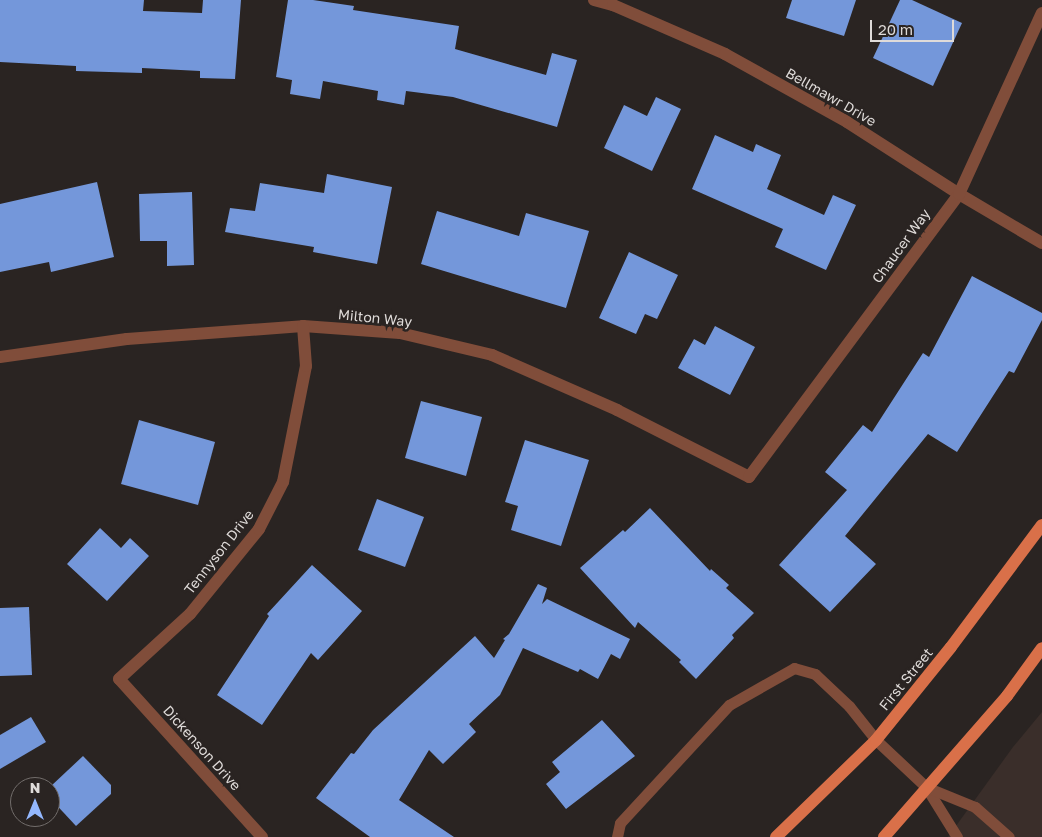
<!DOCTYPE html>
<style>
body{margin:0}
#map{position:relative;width:1042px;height:837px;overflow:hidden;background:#2a2422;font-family:"Golos Text",sans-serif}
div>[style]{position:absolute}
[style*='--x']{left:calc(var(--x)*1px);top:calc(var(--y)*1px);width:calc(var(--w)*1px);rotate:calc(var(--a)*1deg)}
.built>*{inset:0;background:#3a2e2a}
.building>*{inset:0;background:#7497da}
.lane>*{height:11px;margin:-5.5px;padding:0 5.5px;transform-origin:5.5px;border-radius:5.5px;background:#804d3a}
.street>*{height:12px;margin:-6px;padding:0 6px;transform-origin:6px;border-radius:6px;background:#804d3a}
.primary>*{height:12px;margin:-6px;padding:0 6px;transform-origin:6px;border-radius:6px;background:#d97049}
span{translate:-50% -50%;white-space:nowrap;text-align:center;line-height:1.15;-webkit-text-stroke:5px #2a2422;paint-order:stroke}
.street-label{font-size:14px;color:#dfdbd9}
.north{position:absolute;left:10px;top:777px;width:50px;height:50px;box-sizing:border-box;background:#2a2422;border:1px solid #726d6b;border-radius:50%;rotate:0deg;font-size:14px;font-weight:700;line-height:20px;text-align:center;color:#dfdbd9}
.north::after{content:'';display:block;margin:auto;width:18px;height:22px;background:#93b7fd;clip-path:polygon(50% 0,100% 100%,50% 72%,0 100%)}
.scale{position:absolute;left:870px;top:20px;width:84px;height:22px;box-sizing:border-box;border:2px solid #dfdbd9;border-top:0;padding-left:6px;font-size:15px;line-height:18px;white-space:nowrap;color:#dfdbd9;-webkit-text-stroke:4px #2a2422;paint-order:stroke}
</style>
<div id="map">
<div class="built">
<i style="clip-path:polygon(1042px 712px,1042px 837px,948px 837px,1013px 747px)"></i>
</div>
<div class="building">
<i style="clip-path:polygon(0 0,144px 0,143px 11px,202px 13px,203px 0,241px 0,235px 79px,200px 78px,200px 71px,142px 68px,142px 73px,76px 71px,76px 66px,0 62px)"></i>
<i style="clip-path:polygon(288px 0,313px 0,354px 6px,353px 10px,459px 26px,455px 49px,546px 75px,552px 53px,577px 60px,557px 127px,453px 97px,406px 91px,404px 105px,377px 100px,378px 91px,323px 81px,320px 99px,290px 94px,292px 80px,276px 77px)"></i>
<i style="clip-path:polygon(792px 0,856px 0,844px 36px,786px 18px)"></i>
<i style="clip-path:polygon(900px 0,912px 0,962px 23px,933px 86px,873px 58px)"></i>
<i style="clip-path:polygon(656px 97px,681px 109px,652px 171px,604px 148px,624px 105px,647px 116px)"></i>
<i style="clip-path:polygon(715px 135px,753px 152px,756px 144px,781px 155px,767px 189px,824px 215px,833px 195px,856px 205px,826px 270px,775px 247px,783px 229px,692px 189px)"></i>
<i style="clip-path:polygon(327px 174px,392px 187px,377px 264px,313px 252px,314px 247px,225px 232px,230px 208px,255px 211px,260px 183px,324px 193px)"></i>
<i style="clip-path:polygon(97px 182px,114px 257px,51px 272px,49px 262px,0 272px,0 204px)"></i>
<i style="clip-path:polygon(192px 192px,194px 265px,167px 266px,167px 241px,140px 241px,139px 194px)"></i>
<i style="clip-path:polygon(437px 211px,519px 236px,526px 213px,589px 231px,566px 308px,421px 264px)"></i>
<i style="clip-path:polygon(629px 252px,678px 275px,657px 319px,645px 314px,636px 334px,599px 318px)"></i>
<i style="clip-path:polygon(972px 276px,1042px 313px,1042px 320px,1014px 373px,1009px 371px,957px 452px,928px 434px,845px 536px,876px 564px,830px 612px,779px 565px,847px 490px,825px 472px,863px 425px,872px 432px,923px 353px,929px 357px)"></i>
<i style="clip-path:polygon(715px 326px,755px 347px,730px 395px,678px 368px,694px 339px,705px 345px)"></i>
<i style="clip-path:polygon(421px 401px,482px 417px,466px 476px,405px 458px)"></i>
<i style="clip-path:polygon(139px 420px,215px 442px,198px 505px,121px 484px)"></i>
<i style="clip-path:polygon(525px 440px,589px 460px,561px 546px,511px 530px,518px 506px,505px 502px)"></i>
<i style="clip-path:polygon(377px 499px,424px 517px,405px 567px,358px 550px)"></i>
<i style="clip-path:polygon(650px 508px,710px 571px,711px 569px,729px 585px,726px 588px,754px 613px,732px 635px,734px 638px,696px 679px,679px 662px,681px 660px,638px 622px,635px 628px,580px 568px,623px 530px,625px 532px)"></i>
<i style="clip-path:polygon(100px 528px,121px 548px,130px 538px,149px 556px,107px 601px,67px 564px)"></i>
<i style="clip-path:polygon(312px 565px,362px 611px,318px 660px,311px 653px,262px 725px,217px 695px,269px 616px,267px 614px)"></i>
<i style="clip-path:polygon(538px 584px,547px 588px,542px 604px,547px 599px,630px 639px,620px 659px,611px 654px,598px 679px,580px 669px,578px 672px,523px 648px,500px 695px,469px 724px,476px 732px,443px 764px,429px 750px,399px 800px,454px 837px,370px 837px,316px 798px,351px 753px,354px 754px,373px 730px,475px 636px,494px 658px,505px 640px,503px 639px,509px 634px)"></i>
<i style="clip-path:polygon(29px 607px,32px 675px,0 676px,0 608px)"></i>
<i style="clip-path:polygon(31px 717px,46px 742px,0 769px,0 735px)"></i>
<i style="clip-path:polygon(602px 720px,635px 756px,566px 809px,546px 784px,560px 772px,552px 762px)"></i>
<i style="clip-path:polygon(83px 756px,111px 785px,111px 794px,76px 826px,50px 798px,50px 787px)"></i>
</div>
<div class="lane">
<i style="--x:617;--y:837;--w:14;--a:-78"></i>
<i style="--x:620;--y:823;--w:161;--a:-47.3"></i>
<i style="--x:729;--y:705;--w:75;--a:-29.6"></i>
<i style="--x:794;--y:668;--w:22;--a:16"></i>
<i style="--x:815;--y:674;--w:47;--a:43.3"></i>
<i style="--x:849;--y:706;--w:43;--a:51.5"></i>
<i style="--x:876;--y:740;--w:69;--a:43.2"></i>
<i style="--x:957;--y:837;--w:59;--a:-121.8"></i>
<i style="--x:926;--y:787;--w:53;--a:22.2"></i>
<i style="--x:975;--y:807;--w:45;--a:41.4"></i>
</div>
<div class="street">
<i style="--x:594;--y:0;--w:20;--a:15"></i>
<i style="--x:613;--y:5;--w:122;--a:23.6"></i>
<i style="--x:725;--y:54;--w:140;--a:29.1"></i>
<i style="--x:847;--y:122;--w:133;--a:32.7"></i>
<i style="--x:959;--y:194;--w:96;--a:30.6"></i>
<i style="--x:0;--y:357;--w:128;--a:-8.1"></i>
<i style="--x:127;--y:339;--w:176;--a:-4.2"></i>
<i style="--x:303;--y:326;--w:97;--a:4.1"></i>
<i style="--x:400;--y:333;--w:95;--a:13.4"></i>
<i style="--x:492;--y:355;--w:137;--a:23.7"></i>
<i style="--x:617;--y:410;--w:148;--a:26.9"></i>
<i style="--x:749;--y:477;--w:352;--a:-53.4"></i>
<i style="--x:959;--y:194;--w:199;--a:-65.4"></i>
<i style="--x:262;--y:837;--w:213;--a:-132.1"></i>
<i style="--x:119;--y:679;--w:96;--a:-42.5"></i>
<i style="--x:190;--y:614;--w:109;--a:-50.9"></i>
<i style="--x:259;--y:529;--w:53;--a:-62.9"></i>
<i style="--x:283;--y:482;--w:118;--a:-78.8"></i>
<i style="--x:306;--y:366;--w:40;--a:-94.3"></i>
</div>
<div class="primary">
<i style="--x:776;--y:837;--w:139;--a:-44.1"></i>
<i style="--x:876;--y:740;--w:119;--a:-51.1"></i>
<i style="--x:951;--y:647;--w:152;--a:-53.3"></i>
<i style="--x:884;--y:837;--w:187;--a:-48.9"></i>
<i style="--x:1007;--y:696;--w:59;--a:-53.9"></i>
</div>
<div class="street-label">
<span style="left:831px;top:97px;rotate:30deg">Bellmawr Drive</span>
<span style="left:901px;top:246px;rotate:-54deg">Chaucer Way</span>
<span style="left:375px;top:318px;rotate:6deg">Milton Way</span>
<span style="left:219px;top:552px;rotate:-52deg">Tennyson Drive</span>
<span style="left:906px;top:679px;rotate:-51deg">First Street</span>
<span style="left:202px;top:748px;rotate:48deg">Dickenson Drive</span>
</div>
<div class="north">N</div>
<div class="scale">20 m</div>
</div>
